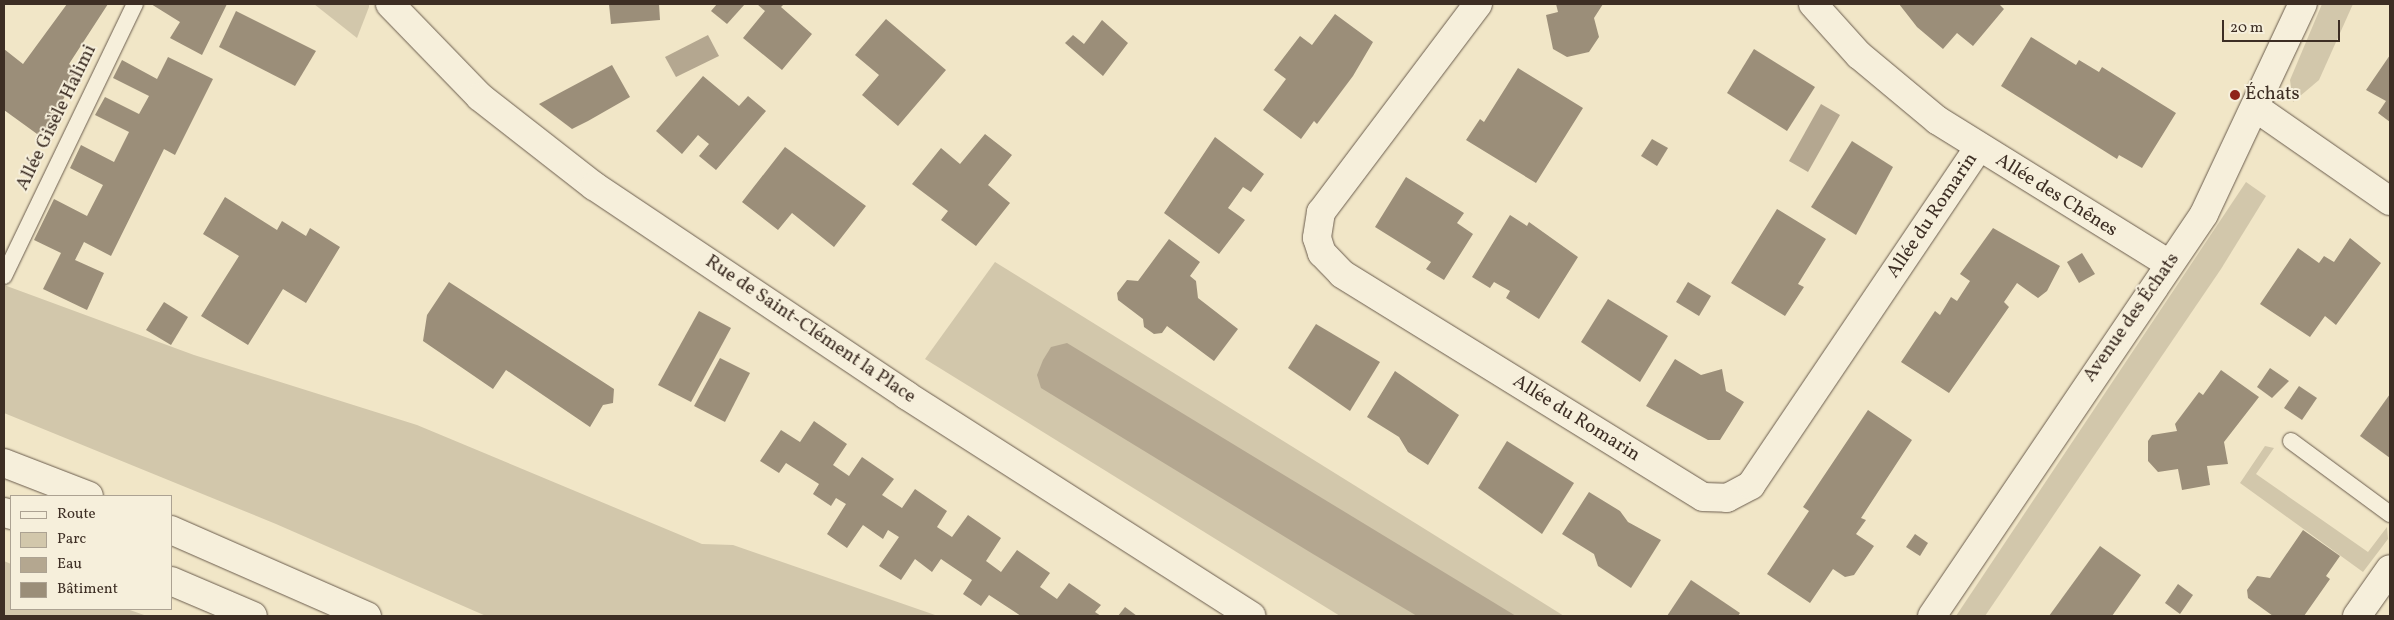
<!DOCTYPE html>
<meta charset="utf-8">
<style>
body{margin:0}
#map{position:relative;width:2394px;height:620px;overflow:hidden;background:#f1e6c7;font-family:Vollkorn,serif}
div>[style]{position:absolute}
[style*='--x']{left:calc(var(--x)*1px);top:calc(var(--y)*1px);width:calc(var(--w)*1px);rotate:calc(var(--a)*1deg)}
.green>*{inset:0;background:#d2c7ab}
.water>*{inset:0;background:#b4a790}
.building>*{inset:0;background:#9b8e79}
.roads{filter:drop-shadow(0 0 1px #6a5c4d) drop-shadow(0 0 1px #6a5c4d)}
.service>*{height:16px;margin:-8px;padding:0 8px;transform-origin:8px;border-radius:8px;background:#f6efdb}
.minor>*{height:28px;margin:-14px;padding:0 14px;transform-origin:14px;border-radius:14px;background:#f6efdb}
.tertiary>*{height:28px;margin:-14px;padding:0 14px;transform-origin:14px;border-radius:14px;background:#f6efdb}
.secondary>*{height:28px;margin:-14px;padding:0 14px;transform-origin:14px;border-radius:14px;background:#f6efdb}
.dots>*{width:14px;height:14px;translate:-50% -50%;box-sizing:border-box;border:2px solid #f6efdb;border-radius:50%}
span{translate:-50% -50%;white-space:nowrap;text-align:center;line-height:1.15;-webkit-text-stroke:4px #f6efdb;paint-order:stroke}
.poi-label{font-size:19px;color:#3d2e24}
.left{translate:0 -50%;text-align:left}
.street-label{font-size:19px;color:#3d2e24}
.frame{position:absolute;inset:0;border:5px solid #3d2e24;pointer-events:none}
.legend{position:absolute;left:10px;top:495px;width:162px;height:115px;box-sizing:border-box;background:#f6efdb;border:1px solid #aca292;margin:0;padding:6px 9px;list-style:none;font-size:15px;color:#3d2e24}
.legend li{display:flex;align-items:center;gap:10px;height:25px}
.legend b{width:25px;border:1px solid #aca292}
.scale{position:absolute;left:2222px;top:20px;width:118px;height:22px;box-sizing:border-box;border:2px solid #3d2e24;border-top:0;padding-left:6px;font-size:15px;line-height:18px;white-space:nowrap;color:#3d2e24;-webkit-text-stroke:4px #f6efdb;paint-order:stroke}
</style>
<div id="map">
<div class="green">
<i style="clip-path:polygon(314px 4px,369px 4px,369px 7px,357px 38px)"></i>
<i style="clip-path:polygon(2322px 4px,2353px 4px,2319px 80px,2293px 102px,2290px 80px)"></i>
<i style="clip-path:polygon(2246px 182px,2266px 196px,2221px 269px,1985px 616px,1956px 616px)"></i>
<i style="clip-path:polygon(995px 262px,1428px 531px,1564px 616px,1340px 616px,925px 359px)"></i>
<i style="clip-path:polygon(4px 285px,194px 355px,417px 425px,702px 544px,733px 545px,938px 616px,486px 616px,276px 524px,4px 413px)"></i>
<i style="clip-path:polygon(2265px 446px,2274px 448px,2256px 474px,2368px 552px,2387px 527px,2388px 539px,2363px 572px,2240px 483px)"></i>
<i style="clip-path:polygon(4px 561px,11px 564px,11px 609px,127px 609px,147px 616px,4px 616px)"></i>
</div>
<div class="water">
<i style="clip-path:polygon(708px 35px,719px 56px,676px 77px,665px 57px)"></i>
<i style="clip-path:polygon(1821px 104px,1840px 115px,1808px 172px,1789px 161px)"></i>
<i style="clip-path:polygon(1067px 343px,1516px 616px,1417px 616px,1313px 554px,1041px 388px,1037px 375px,1043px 360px,1051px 347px)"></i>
</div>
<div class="building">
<i style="clip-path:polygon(67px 4px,108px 4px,69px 64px,77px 71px,44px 139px,4px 110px,4px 49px,23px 64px)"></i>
<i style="clip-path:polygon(151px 4px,227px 4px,202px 55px,170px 38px,180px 22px)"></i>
<i style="clip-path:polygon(609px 4px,659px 4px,660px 20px,611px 24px)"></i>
<i style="clip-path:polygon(717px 4px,745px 4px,727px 24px,711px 11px)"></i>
<i style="clip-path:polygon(757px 4px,784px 4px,781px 7px,812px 34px,782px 70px,743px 38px,765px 11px)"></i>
<i style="clip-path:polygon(1556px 4px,1603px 4px,1594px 18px,1599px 37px,1589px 52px,1567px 57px,1553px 49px,1546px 15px,1558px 12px)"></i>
<i style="clip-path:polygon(1899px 4px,1999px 4px,2004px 9px,1973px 46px,1957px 33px,1943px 49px,1917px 27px)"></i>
<i style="clip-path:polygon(236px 11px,316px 51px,295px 86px,219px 47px)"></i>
<i style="clip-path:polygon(1335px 14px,1373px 42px,1353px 76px,1317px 124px,1314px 121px,1301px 139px,1263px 110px,1286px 79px,1274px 70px,1300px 36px,1312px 45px)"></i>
<i style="clip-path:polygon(886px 19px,946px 70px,898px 126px,862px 95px,879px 75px,855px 55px)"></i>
<i style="clip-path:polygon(1102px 20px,1128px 43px,1103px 76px,1065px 43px,1073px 35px,1084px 44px)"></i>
<i style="clip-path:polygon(2031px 37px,2076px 65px,2079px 60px,2099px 72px,2102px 67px,2176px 113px,2142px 168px,2119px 155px,2117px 159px,2001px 86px)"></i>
<i style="clip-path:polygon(1754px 49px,1815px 87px,1787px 131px,1727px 93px)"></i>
<i style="clip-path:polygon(2390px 55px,2390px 122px,2378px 113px,2386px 101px,2366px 90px)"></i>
<i style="clip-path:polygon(168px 57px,213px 79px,175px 155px,164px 149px,111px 256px,84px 242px,75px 260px,104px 273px,87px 310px,43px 289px,61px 253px,34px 240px,54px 199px,87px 216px,103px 185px,70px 168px,81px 145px,114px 162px,129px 132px,95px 115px,105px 97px,139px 114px,149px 96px,113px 78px,122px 60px,157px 79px)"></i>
<i style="clip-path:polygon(612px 65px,630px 97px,588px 121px,572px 129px,539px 104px)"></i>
<i style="clip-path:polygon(1518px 68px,1583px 108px,1536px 183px,1466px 140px,1480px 119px,1484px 122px)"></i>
<i style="clip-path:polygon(703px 76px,739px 106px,748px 96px,766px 111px,716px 170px,699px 156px,709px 144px,698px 135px,682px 154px,656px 131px)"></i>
<i style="clip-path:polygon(985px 134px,1012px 155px,988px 185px,1010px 203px,976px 246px,941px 220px,948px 211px,912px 184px,941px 148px,960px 164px)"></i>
<i style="clip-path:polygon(1215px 137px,1264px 174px,1251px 192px,1243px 187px,1228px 208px,1245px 220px,1219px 254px,1164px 213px)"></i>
<i style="clip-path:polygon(1652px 139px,1668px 148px,1657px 166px,1641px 156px)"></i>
<i style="clip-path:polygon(1852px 141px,1893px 167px,1856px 235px,1811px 207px)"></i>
<i style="clip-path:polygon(785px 147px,866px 206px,834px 247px,792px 213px,778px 230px,742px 202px)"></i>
<i style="clip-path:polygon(1406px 177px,1464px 213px,1457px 223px,1473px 234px,1444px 280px,1426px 269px,1431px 262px,1375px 227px)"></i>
<i style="clip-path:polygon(225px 197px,277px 230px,282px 221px,306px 236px,310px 228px,340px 247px,306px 303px,283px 289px,248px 345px,201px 316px,239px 256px,203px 234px)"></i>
<i style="clip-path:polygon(1777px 209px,1826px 239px,1798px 284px,1804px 287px,1785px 316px,1731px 283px)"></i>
<i style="clip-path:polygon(1510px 215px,1527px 226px,1529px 222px,1578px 257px,1539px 319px,1506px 298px,1510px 291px,1494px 282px,1490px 288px,1472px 277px)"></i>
<i style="clip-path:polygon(1993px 228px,2060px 266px,2047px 291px,2038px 298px,2017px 283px,2004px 302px,2009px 307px,1949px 393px,1901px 362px,1935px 311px,1940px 315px,1951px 297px,1957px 301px,1970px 281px,1960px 274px)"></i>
<i style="clip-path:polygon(2350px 238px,2381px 263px,2336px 325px,2325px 316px,2310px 337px,2260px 304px,2298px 248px,2319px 263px,2324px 256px,2334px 262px)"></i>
<i style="clip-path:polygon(1169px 239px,1200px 262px,1190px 276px,1196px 281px,1198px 298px,1238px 329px,1214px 361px,1167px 326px,1162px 333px,1154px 334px,1144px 327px,1143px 319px,1118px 300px,1117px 293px,1127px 280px,1138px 281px)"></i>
<i style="clip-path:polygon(2082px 253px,2095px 274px,2079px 283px,2067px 262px)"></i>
<i style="clip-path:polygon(449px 282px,614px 389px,613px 403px,603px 405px,590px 427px,506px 370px,493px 389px,423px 341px,427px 315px)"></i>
<i style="clip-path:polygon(1688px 282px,1711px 296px,1699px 316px,1676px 302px)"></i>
<i style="clip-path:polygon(1608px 299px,1668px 336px,1640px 382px,1581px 342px)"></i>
<i style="clip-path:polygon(164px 302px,188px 317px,171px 345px,146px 330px)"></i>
<i style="clip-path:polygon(699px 311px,731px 328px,691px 402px,658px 385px)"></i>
<i style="clip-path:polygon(1316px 324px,1380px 362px,1350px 411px,1288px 368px)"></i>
<i style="clip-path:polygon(720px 358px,750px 373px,725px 422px,694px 406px)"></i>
<i style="clip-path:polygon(1675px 359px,1701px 375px,1722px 369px,1726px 391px,1744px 402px,1720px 440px,1708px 440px,1646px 406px)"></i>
<i style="clip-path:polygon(2270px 368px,2289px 381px,2272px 398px,2257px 387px)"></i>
<i style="clip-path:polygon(2221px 370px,2259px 397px,2224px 442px,2228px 464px,2207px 466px,2210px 485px,2182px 490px,2178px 469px,2158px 472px,2148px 461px,2148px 441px,2152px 435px,2177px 431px,2175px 424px,2199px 392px,2203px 395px)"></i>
<i style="clip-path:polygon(1395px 371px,1459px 415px,1428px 465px,1408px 452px,1399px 437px,1367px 417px)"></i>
<i style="clip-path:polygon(2299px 386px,2317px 398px,2302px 420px,2284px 408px)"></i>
<i style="clip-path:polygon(2390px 394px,2390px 458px,2360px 436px)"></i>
<i style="clip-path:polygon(1868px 410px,1912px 440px,1861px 518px,1866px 520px,1856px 534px,1874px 546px,1854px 575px,1845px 577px,1833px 569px,1810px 603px,1767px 574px,1809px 511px,1803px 507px)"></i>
<i style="clip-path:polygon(814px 421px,847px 444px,833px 465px,849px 476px,862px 457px,894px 479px,882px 495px,902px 508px,915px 489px,947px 511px,937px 527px,952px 537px,968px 515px,1001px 538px,986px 561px,1001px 572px,1017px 550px,1050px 573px,1040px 587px,1057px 599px,1069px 583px,1101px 605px,1095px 612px,1101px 616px,1021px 616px,989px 595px,981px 606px,963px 594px,972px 580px,941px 559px,932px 572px,915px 559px,901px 580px,879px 566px,899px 537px,888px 530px,883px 539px,863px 525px,847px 548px,827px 534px,846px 504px,836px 498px,831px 506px,813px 494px,819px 484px,786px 463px,779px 473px,760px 461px,781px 430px,800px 442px)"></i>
<i style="clip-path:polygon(1507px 441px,1574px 483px,1542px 534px,1478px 488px)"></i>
<i style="clip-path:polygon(1589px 492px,1620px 511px,1628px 522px,1661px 540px,1631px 588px,1598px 566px,1594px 554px,1562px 534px)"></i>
<i style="clip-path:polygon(2303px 530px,2340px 556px,2326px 576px,2330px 579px,2304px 616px,2273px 616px,2248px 598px,2247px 590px,2257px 576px,2270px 578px)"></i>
<i style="clip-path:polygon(1915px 534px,1928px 543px,1920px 556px,1906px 547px)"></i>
<i style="clip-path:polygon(2100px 546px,2141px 575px,2112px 616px,2049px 616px)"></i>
<i style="clip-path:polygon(1691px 580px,1740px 613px,1738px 616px,1667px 616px)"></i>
<i style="clip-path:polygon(2178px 584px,2193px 595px,2180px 614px,2165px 603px)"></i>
<i style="clip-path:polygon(1125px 607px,1137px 616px,1118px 616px)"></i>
</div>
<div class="roads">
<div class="service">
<i style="--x:4;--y:276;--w:302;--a:-64.3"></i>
<i style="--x:2291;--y:441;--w:123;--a:36.4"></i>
</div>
<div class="minor">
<i style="--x:1478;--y:4;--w:261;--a:127"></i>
<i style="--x:1321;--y:212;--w:26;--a:99"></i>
<i style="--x:1317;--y:238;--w:16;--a:72"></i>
<i style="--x:1322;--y:253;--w:29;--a:46"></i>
<i style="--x:1342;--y:274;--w:424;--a:31.7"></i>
<i style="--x:1703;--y:497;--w:24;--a:2"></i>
<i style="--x:1727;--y:498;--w:27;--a:-28"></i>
<i style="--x:1751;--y:485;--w:408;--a:-56"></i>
<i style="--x:1813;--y:4;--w:69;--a:48"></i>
<i style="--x:1859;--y:55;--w:102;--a:39.8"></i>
<i style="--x:1937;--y:120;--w:273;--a:31.8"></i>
<i style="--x:2256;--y:108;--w:163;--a:34.8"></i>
<i style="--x:2357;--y:616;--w:57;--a:-54.9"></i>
</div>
<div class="tertiary">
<i style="--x:390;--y:4;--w:129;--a:45.9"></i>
<i style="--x:480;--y:97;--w:145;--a:38"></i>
<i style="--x:594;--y:186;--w:376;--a:33.8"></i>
<i style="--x:906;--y:395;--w:410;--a:32.6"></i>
<i style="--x:1932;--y:616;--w:485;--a:-55.9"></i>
<i style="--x:2204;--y:214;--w:232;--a:-64.8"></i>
</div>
<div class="secondary">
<i style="--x:4;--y:463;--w:91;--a:21.2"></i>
<i style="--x:4;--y:512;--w:8;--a:23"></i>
<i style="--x:171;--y:530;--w:214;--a:23.7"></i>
<i style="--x:171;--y:581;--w:89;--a:23.1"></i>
</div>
</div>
<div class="dots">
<i style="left:2235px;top:95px;background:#8f2418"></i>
</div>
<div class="poi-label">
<span class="left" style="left:2245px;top:95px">Échats</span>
</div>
<div class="street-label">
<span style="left:57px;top:118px;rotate:-64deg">Allée Gisèle Halimi</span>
<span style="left:2056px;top:196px;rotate:32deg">Allée des Chênes</span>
<span style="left:1933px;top:216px;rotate:-56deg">Allée du Romarin</span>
<span style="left:2132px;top:318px;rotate:-55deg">Avenue des Échats</span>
<span style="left:810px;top:330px;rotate:34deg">Rue de Saint-Clément la Place</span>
<span style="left:1576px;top:419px;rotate:32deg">Allée du Romarin</span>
</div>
<div class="frame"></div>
<ul class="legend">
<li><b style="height:6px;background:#f6efdb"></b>Route</li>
<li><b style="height:14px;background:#d2c7ab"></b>Parc</li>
<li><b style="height:14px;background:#b4a790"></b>Eau</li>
<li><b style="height:14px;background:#9b8e79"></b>Bâtiment</li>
</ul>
<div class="scale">20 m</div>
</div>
